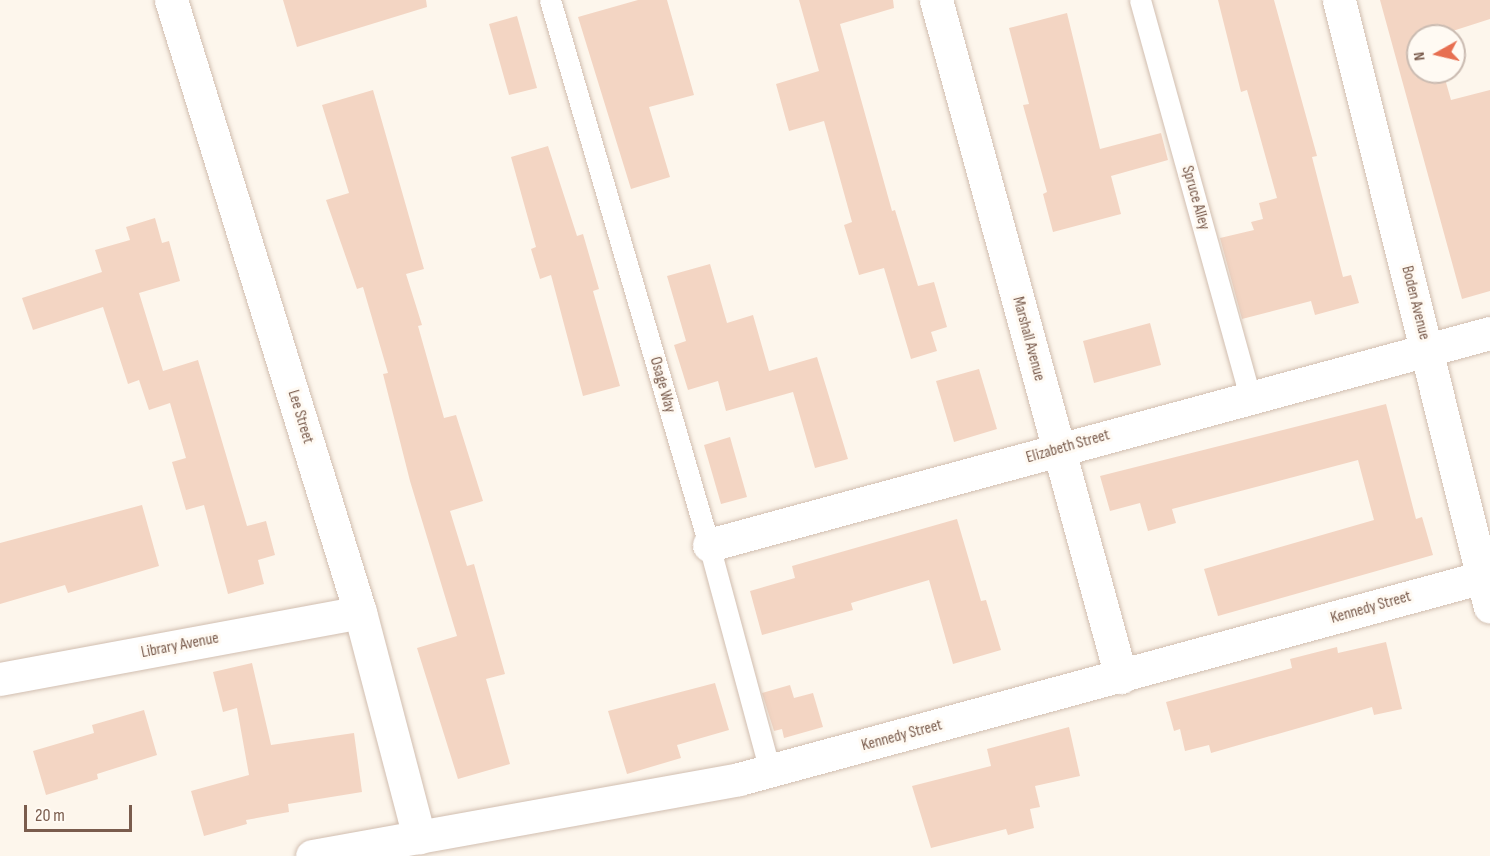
<!DOCTYPE html>
<style>
body{margin:0}
#map{position:relative;width:1490px;height:856px;overflow:hidden;background:#fdf6ec;font-family:"Sofia Sans Condensed",sans-serif}
div>[style]{position:absolute}
[style*='--x']{left:calc(var(--x)*1px);top:calc(var(--y)*1px);width:calc(var(--w)*1px);rotate:calc(var(--a)*1deg)}
.building>*{inset:0;background:#f3d5c3}
.roads{filter:drop-shadow(0 0 2px #d1beb0) drop-shadow(0 0 2px #d1beb0)}
.service>*{height:21px;margin:-10.5px;padding:0 10.5px;transform-origin:10.5px;border-radius:10.5px;background:#fff}
.minor>*{height:33px;margin:-16.5px;padding:0 16.5px;transform-origin:16.5px;border-radius:16.5px;background:#fff}
span{translate:-50% -50%;white-space:nowrap;text-align:center;line-height:1.15;-webkit-text-stroke:6px #fffaf3;paint-order:stroke}
.street-label{font-size:16px;color:#7a5c4d}
.north{position:absolute;left:1406px;top:24px;width:60px;height:60px;box-sizing:border-box;background:#fffaf3;border:2px solid #cabbb1;border-radius:50%;rotate:262deg;font-size:16px;font-weight:700;line-height:24px;text-align:center;color:#7a5c4d}
.north::after{content:'';display:block;margin:auto;width:21px;height:27px;background:#e76f51;clip-path:polygon(50% 0,100% 100%,50% 72%,0 100%)}
.scale{position:absolute;left:24px;top:805px;width:108px;height:27px;box-sizing:border-box;border:3px solid #7a5c4d;border-top:0;padding-left:8px;font-size:18px;line-height:21px;white-space:nowrap;color:#7a5c4d;-webkit-text-stroke:4px #fffaf3;paint-order:stroke}
</style>
<div id="map">
<div class="building">
<i style="clip-path:polygon(283px 0,426px 0,427px 7px,297px 47px)"></i>
<i style="clip-path:polygon(638px 0,667px 0,694px 95px,649px 107px,670px 177px,631px 189px,578px 17px)"></i>
<i style="clip-path:polygon(799px 0,893px 0,894px 8px,840px 24px,892px 211px,895px 210px,918px 286px,934px 282px,947px 327px,931px 332px,937px 351px,911px 359px,884px 268px,859px 275px,844px 225px,852px 222px,824px 121px,789px 131px,776px 84px,819px 71px)"></i>
<i style="clip-path:polygon(1218px 0,1274px 0,1317px 156px,1312px 157px,1343px 277px,1351px 275px,1359px 303px,1315px 315px,1311px 301px,1242px 319px,1220px 238px,1254px 230px,1251px 222px,1263px 219px,1259px 203px,1277px 198px,1247px 90px,1241px 92px)"></i>
<i style="clip-path:polygon(1380px 0,1490px 0,1490px 19px,1437px 36px,1418px 36px,1418px 72px,1443px 72px,1451px 100px,1490px 90px,1490px 291px,1462px 299px)"></i>
<i style="clip-path:polygon(1067px 13px,1100px 149px,1161px 133px,1168px 160px,1111px 176px,1121px 214px,1053px 232px,1043px 194px,1047px 192px,1023px 105px,1029px 104px,1009px 28px)"></i>
<i style="clip-path:polygon(517px 16px,537px 88px,509px 95px,489px 24px)"></i>
<i style="clip-path:polygon(373px 90px,424px 269px,406px 274px,422px 325px,418px 326px,444px 418px,456px 415px,483px 501px,450px 511px,467px 566px,474px 564px,505px 674px,486px 679px,510px 764px,458px 779px,417px 648px,457px 636px,410px 481px,383px 374px,388px 373px,363px 287px,357px 289px,326px 200px,349px 193px,322px 105px)"></i>
<i style="clip-path:polygon(548px 146px,577px 236px,583px 234px,599px 289px,593px 291px,620px 386px,583px 396px,551px 275px,540px 279px,531px 249px,536px 247px,511px 157px)"></i>
<i style="clip-path:polygon(155px 218px,162px 243px,169px 241px,180px 281px,139px 293px,163px 371px,198px 360px,247px 526px,266px 521px,275px 555px,258px 560px,264px 584px,228px 594px,204px 505px,186px 510px,172px 462px,186px 458px,170px 403px,149px 410px,139px 380px,128px 384px,103px 307px,33px 330px,22px 298px,102px 272px,95px 250px,130px 240px,126px 227px)"></i>
<i style="clip-path:polygon(710px 264px,727px 323px,753px 315px,769px 371px,817px 357px,848px 459px,815px 468px,793px 392px,726px 411px,718px 381px,688px 390px,674px 345px,686px 341px,667px 276px)"></i>
<i style="clip-path:polygon(1150px 323px,1161px 365px,1094px 383px,1083px 341px)"></i>
<i style="clip-path:polygon(979px 369px,997px 429px,954px 442px,936px 381px)"></i>
<i style="clip-path:polygon(1386px 404px,1416px 519px,1422px 517px,1433px 555px,1218px 616px,1204px 569px,1374px 520px,1358px 460px,1172px 509px,1176px 523px,1148px 531px,1140px 503px,1110px 511px,1100px 476px)"></i>
<i style="clip-path:polygon(730px 437px,747px 497px,721px 504px,704px 445px)"></i>
<i style="clip-path:polygon(142px 505px,159px 566px,68px 593px,65px 585px,0 604px,0 543px)"></i>
<i style="clip-path:polygon(957px 519px,981px 601px,986px 600px,1001px 650px,953px 664px,929px 580px,851px 603px,853px 610px,762px 635px,750px 591px,795px 578px,792px 566px)"></i>
<i style="clip-path:polygon(1386px 642px,1402px 709px,1374px 715px,1372px 707px,1211px 753px,1209px 745px,1185px 751px,1180px 729px,1174px 731px,1166px 702px,1292px 668px,1290px 659px,1337px 647px,1338px 653px)"></i>
<i style="clip-path:polygon(252px 663px,271px 745px,354px 733px,362px 792px,288px 804px,289px 812px,246px 820px,247px 824px,204px 836px,191px 791px,249px 775px,237px 708px,223px 712px,213px 672px)"></i>
<i style="clip-path:polygon(715px 683px,729px 730px,677px 745px,681px 758px,627px 774px,608px 711px)"></i>
<i style="clip-path:polygon(790px 685px,794px 698px,813px 693px,823px 727px,784px 738px,782px 729px,774px 731px,762px 693px)"></i>
<i style="clip-path:polygon(144px 710px,157px 755px,97px 774px,98px 779px,46px 795px,33px 751px,94px 733px,92px 725px)"></i>
<i style="clip-path:polygon(1069px 727px,1080px 776px,1035px 786px,1040px 807px,1030px 809px,1034px 828px,1008px 835px,1006px 829px,931px 848px,912px 786px,991px 766px,987px 749px)"></i>
</div>
<div class="roads">
<div class="service">
<i style="--x:550;--y:0;--w:568;--a:73.74"></i>
<i style="--x:709;--y:545;--w:234;--a:74.9"></i>
<i style="--x:1140;--y:0;--w:411;--a:74.5"></i>
</div>
<div class="minor">
<i style="--x:171;--y:0;--w:641;--a:72.84"></i>
<i style="--x:360;--y:612;--w:233;--a:75.3"></i>
<i style="--x:936;--y:0;--w:702;--a:74.72"></i>
<i style="--x:1339;--y:0;--w:625;--a:76.03"></i>
<i style="--x:709;--y:545;--w:809;--a:-15.19"></i>
<i style="--x:0;--y:679;--w:366;--a:-10.5"></i>
<i style="--x:312;--y:856;--w:434;--a:-10.2"></i>
<i style="--x:739;--y:779;--w:771;--a:-15.19"></i>
</div>
</div>
<div class="street-label">
<span style="left:1195px;top:198px;rotate:74deg">Spruce Alley</span>
<span style="left:1415px;top:303px;rotate:76deg">Boden Avenue</span>
<span style="left:1028px;top:339px;rotate:75deg">Marshall Avenue</span>
<span style="left:662px;top:385px;rotate:74deg">Osage Way</span>
<span style="left:300px;top:417px;rotate:73deg">Lee Street</span>
<span style="left:1068px;top:447px;rotate:-16deg">Elizabeth Street</span>
<span style="left:1371px;top:608px;rotate:-16deg">Kennedy Street</span>
<span style="left:180px;top:646px;rotate:-11deg">Library Avenue</span>
<span style="left:902px;top:736px;rotate:-15deg">Kennedy Street</span>
</div>
<div class="north">N</div>
<div class="scale">20 m</div>
</div>
